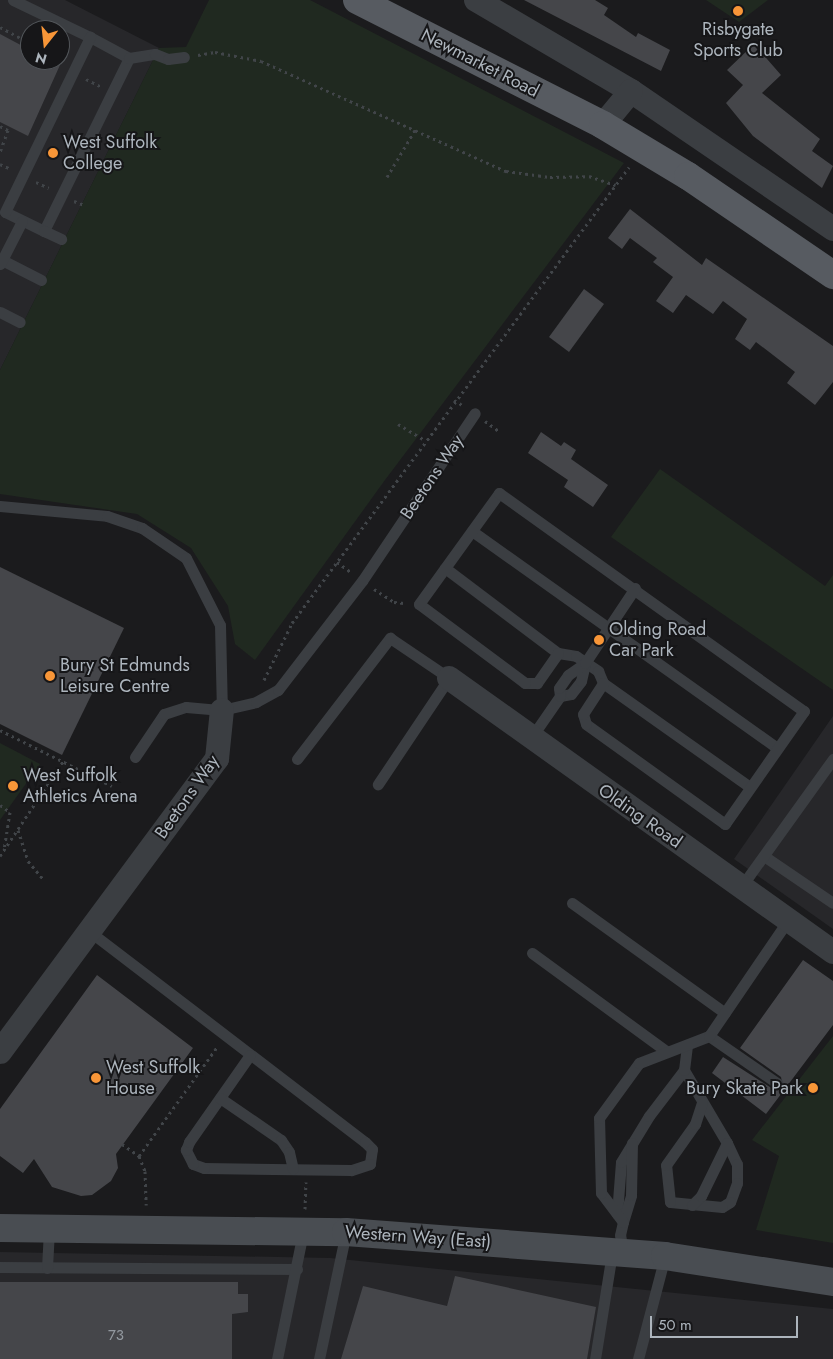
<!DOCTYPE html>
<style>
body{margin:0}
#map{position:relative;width:833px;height:1359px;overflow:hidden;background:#1b1b1d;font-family:Jost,sans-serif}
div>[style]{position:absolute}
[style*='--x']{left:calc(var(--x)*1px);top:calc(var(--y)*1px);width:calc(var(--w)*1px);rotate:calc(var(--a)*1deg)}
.built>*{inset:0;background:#27272a}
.green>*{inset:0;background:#202920}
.building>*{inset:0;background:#45464a}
.path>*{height:3px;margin-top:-1.5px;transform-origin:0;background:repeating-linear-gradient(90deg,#414549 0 2.5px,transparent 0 6.5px)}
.lane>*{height:11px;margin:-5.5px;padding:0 5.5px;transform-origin:5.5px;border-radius:5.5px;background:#3b3e42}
.street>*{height:24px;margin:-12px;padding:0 12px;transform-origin:12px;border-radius:12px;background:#3b3e42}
.secondary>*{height:28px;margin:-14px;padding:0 14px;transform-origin:14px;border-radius:14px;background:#494d52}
.primary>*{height:28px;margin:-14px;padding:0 14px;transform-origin:14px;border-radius:14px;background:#575b61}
.dots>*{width:14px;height:14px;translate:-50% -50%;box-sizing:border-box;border:2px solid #161618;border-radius:50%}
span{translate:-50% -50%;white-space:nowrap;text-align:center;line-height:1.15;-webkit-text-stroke:4px #161618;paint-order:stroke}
.number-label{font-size:15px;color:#9399a0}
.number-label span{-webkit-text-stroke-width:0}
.poi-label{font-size:18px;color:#adb5bd}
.left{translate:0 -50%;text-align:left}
.right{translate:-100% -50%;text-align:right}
.street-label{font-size:18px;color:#adb5bd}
.north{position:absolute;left:20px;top:20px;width:50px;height:50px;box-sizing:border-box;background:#161618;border:1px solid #52565a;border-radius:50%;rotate:196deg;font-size:14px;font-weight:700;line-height:20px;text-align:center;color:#adb5bd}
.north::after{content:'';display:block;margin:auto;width:18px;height:22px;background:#f89638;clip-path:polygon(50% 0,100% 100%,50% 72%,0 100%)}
.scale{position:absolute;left:650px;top:1316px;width:148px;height:22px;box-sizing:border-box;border:2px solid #adb5bd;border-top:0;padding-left:6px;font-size:15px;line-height:18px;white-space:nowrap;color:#adb5bd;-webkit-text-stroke:4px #161618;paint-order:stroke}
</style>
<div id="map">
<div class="built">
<i style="clip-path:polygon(evenodd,0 0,65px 0,159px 48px,0 370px,0 0,30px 30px,60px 30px,60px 60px,30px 60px,30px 30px)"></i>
<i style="clip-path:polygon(833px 716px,833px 929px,734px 859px)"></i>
<i style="clip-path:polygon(0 1252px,330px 1258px,833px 1309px,833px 1359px,0 1359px)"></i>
</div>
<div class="green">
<i style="clip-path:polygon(209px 0,310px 0,624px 163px,385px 480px,255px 660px,235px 644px,228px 606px,191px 548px,137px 514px,0 494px,0 370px,159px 48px,186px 47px)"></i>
<i style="clip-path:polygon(706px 0,768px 0,739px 22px)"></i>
<i style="clip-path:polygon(660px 469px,825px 586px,833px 575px,833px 690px,611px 537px)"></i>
<i style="clip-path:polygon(0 743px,40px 764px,0 820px)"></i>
<i style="clip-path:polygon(833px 1036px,833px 1243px,756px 1230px,779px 1156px,752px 1140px)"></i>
</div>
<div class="building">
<i style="clip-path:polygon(524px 0,595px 0,608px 8px,604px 15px,636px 37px,638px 33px,670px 50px,661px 71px)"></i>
<i style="clip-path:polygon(0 34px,30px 50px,30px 60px,50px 60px,60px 65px,28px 136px,0 122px)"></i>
<i style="clip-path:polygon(754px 44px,781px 75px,762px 93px,820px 139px,812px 151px,833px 166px,822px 188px,753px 136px,726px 103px,743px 85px,727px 70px)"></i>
<i style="clip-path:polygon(630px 209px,702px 265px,706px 258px,833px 346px,833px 382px,815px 405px,787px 383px,795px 372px,756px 342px,750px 350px,735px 339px,747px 319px,723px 301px,713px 314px,686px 295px,673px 313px,656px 301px,673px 277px,653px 262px,657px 258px,630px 238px,622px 249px,608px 238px)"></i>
<i style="clip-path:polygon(584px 289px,604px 304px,569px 352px,549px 337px)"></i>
<i style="clip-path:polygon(541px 432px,561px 446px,564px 442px,576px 450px,571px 459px,608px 485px,593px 507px,564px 487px,568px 480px,528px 453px)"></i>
<i style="clip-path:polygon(0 567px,124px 628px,62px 755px,0 724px)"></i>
<i style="clip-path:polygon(803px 960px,833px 981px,833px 1025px,766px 1114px,712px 1073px,723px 1057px,773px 1089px,783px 1088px,781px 1077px,740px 1048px)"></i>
<i style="clip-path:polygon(97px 975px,193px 1048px,116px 1154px,118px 1168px,111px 1181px,92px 1195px,81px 1196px,52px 1187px,34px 1159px,23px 1173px,0 1156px,0 1109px)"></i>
<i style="clip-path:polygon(455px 1276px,596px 1307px,587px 1359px,341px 1359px,363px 1286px,447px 1306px)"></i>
<i style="clip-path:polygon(0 1282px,238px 1282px,238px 1294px,248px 1294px,248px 1312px,232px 1314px,232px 1359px,0 1359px)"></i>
</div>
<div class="path">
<i style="--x:0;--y:27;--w:34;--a:28"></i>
<i style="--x:60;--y:54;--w:15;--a:-70"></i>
<i style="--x:198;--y:55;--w:17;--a:-10"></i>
<i style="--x:215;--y:52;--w:47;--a:11.1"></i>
<i style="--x:261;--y:61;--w:269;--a:24.2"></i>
<i style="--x:506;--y:171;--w:44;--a:7.8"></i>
<i style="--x:550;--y:177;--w:39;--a:-1"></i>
<i style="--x:589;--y:176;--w:28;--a:19"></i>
<i style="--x:86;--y:79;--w:16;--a:27"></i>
<i style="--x:0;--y:126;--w:9;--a:27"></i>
<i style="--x:8;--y:130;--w:23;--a:110"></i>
<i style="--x:0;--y:164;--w:12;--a:24"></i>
<i style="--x:387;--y:177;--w:55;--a:-59.2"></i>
<i style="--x:36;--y:182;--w:14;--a:25"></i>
<i style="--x:74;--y:201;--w:9;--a:21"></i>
<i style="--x:454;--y:400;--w:12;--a:31"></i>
<i style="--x:485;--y:421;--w:17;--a:36"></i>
<i style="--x:398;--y:424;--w:31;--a:31"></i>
<i style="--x:337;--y:562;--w:17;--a:36"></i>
<i style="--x:374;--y:589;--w:24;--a:33"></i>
<i style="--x:394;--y:602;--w:10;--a:6"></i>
<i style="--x:264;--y:680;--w:64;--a:-63.8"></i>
<i style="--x:292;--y:623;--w:567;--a:-53.53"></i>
<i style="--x:0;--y:730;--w:125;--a:26.6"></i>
<i style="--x:0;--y:805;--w:12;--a:35"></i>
<i style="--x:10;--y:812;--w:36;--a:99"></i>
<i style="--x:18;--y:830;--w:33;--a:72"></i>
<i style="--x:28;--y:861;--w:25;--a:50"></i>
<i style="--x:0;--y:856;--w:115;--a:-56.3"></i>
<i style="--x:122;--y:1144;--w:21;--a:35"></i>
<i style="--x:139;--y:1156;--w:16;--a:68"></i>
<i style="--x:145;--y:1171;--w:34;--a:88"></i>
<i style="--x:139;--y:1156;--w:134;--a:-54.4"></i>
<i style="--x:305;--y:1209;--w:27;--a:-88"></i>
</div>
<div class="lane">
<i style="--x:13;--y:0;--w:85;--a:25.7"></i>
<i style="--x:90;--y:37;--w:44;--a:28.3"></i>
<i style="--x:129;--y:58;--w:193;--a:116.2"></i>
<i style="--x:44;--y:231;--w:43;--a:-154"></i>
<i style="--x:5;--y:212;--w:195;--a:-64.1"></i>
<i style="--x:129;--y:58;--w:26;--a:-9"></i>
<i style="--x:155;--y:54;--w:14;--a:21"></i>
<i style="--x:168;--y:59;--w:16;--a:-7"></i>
<i style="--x:44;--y:231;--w:19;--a:25"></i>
<i style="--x:0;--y:259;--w:46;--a:27.1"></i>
<i style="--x:0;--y:264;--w:48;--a:-62.9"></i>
<i style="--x:0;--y:312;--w:22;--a:27"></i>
<i style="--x:0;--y:506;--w:107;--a:5.3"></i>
<i style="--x:107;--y:516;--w:37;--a:19"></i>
<i style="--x:142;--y:528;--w:53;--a:34.3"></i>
<i style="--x:186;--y:558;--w:75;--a:63.1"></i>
<i style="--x:220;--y:625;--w:85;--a:88.7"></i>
<i style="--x:472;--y:531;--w:374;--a:35.4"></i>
<i style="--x:445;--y:568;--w:141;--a:37"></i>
<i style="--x:558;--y:653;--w:18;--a:9"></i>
<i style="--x:576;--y:656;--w:27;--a:34"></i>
<i style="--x:598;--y:671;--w:13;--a:67"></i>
<i style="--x:603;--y:683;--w:180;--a:35.3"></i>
<i style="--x:558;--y:653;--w:37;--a:125"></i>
<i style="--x:537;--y:683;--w:12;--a:180"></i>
<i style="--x:525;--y:683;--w:132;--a:-143.3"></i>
<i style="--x:419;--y:604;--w:137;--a:-54.2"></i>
<i style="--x:499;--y:493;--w:375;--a:35.6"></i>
<i style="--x:804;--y:711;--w:138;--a:125"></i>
<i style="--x:725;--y:824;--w:171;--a:-144.3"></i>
<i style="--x:586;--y:724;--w:10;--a:-107"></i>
<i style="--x:583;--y:714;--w:37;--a:-57"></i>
<i style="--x:560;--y:696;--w:11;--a:-10"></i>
<i style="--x:571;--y:694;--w:16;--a:-52"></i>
<i style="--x:581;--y:681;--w:18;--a:-77"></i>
<i style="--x:531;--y:738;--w:51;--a:-55.4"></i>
<i style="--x:560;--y:696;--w:8;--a:-97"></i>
<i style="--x:559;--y:688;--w:16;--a:-55"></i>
<i style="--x:568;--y:675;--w:21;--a:-35"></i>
<i style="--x:585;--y:663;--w:90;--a:-56.3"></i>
<i style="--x:135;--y:757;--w:52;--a:-56"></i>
<i style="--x:164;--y:714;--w:23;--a:-18"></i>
<i style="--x:186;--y:707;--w:36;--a:5"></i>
<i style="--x:222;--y:710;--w:35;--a:-13"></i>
<i style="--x:256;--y:702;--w:25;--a:-29"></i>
<i style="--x:278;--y:690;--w:138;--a:-52.4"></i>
<i style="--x:362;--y:581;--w:202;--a:-56.1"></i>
<i style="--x:297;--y:759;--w:153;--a:-52.5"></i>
<i style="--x:390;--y:638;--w:71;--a:34.1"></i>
<i style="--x:449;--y:678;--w:128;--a:123.8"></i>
<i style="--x:764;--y:856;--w:83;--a:34.3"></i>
<i style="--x:741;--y:887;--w:158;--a:-54.3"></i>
<i style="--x:572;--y:903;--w:188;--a:35.7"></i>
<i style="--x:89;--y:931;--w:347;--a:37.4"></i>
<i style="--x:365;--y:1142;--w:10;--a:45"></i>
<i style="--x:372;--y:1149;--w:15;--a:98"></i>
<i style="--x:370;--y:1164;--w:20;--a:162"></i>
<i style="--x:351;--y:1170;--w:147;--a:-179.2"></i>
<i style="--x:204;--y:1168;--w:12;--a:-160"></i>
<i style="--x:193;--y:1164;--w:16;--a:-117"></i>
<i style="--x:186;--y:1150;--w:9;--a:-69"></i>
<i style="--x:189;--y:1142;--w:106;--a:-55"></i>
<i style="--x:532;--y:953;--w:166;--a:36.2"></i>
<i style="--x:709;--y:1036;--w:83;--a:34.7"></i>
<i style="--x:684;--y:1070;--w:85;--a:59.5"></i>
<i style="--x:727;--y:1143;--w:23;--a:65"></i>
<i style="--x:737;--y:1164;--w:19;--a:90"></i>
<i style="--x:737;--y:1183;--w:20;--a:110"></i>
<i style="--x:730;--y:1202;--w:9;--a:148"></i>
<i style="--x:722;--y:1207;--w:52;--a:-174.5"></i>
<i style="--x:670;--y:1202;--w:37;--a:-96"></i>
<i style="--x:666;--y:1165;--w:50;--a:-54.7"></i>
<i style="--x:695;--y:1124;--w:23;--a:-72"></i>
<i style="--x:220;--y:1098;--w:74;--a:34.5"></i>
<i style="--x:281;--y:1140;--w:14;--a:56"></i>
<i style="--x:289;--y:1152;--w:17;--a:77"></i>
<i style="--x:692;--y:1205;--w:13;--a:-45"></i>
<i style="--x:701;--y:1196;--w:59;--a:-63.9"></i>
<i style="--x:617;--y:1214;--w:52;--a:-85.6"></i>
<i style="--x:621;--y:1162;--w:54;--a:-58.7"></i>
<i style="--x:649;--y:1116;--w:58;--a:-52.7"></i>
<i style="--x:684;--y:1070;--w:24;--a:-83"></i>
<i style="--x:623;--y:1222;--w:28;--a:-73"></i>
<i style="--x:631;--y:1195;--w:52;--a:-88.9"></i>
<i style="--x:623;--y:1253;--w:18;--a:-99"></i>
<i style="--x:620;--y:1235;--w:13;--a:-77"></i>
<i style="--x:623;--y:1222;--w:36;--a:-127"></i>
<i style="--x:601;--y:1193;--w:75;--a:-91.5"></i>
<i style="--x:599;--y:1118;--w:68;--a:-54"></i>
<i style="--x:639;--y:1063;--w:75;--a:-21.1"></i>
<i style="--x:709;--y:1036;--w:140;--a:-55.7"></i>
<i style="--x:0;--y:1267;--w:297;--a:0.4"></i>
<i style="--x:47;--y:1268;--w:39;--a:-87"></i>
<i style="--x:277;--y:1359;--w:130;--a:-78.4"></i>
<i style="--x:319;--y:1359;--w:130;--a:-78"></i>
<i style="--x:595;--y:1359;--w:107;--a:-80.9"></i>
<i style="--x:638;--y:1359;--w:106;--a:-75.3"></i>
</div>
<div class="street">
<i style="--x:476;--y:0;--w:180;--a:30.4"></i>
<i style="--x:631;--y:91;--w:245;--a:34.3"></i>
<i style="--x:603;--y:125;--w:44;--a:-50.5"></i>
<i style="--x:449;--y:678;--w:472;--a:35.5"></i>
<i style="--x:0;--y:1052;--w:365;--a:-53.5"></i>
<i style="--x:217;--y:759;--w:49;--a:-84.2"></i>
</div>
<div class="secondary">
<i style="--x:0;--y:1228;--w:346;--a:0.7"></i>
<i style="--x:346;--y:1232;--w:320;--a:4.3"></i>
<i style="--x:665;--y:1256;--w:170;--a:8.8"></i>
</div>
<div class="primary">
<i style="--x:357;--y:0;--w:276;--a:26.9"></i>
<i style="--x:603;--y:125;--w:99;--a:31"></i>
<i style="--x:688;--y:176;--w:176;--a:34.3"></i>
</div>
<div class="dots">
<i style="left:738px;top:11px;background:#f89638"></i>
<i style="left:53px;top:153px;background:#f89638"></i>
<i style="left:599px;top:640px;background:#f89638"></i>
<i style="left:50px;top:676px;background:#f89638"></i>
<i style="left:13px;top:786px;background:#f89638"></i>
<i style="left:96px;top:1078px;background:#f89638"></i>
<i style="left:813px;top:1088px;background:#f89638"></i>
</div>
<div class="number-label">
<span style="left:116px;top:1336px">73</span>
</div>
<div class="poi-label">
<span style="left:738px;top:40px">Risbygate<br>Sports Club</span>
<span class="left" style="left:63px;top:153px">West Suffolk<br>College</span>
<span class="left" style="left:609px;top:640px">Olding Road<br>Car Park</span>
<span class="left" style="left:60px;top:676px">Bury St Edmunds<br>Leisure Centre</span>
<span class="left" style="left:23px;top:786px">West Suffolk<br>Athletics Arena</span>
<span class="left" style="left:106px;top:1078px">West Suffolk<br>House</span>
<span class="right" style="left:803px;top:1088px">Bury Skate Park</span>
</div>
<div class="street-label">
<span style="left:480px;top:63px;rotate:27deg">Newmarket Road</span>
<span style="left:432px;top:477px;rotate:-56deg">Beetons Way</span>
<span style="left:187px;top:797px;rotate:-55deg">Beetons Way</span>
<span style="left:640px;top:816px;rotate:35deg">Olding Road</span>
<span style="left:418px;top:1237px;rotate:4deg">Western Way (East)</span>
</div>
<div class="north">N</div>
<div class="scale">50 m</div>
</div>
